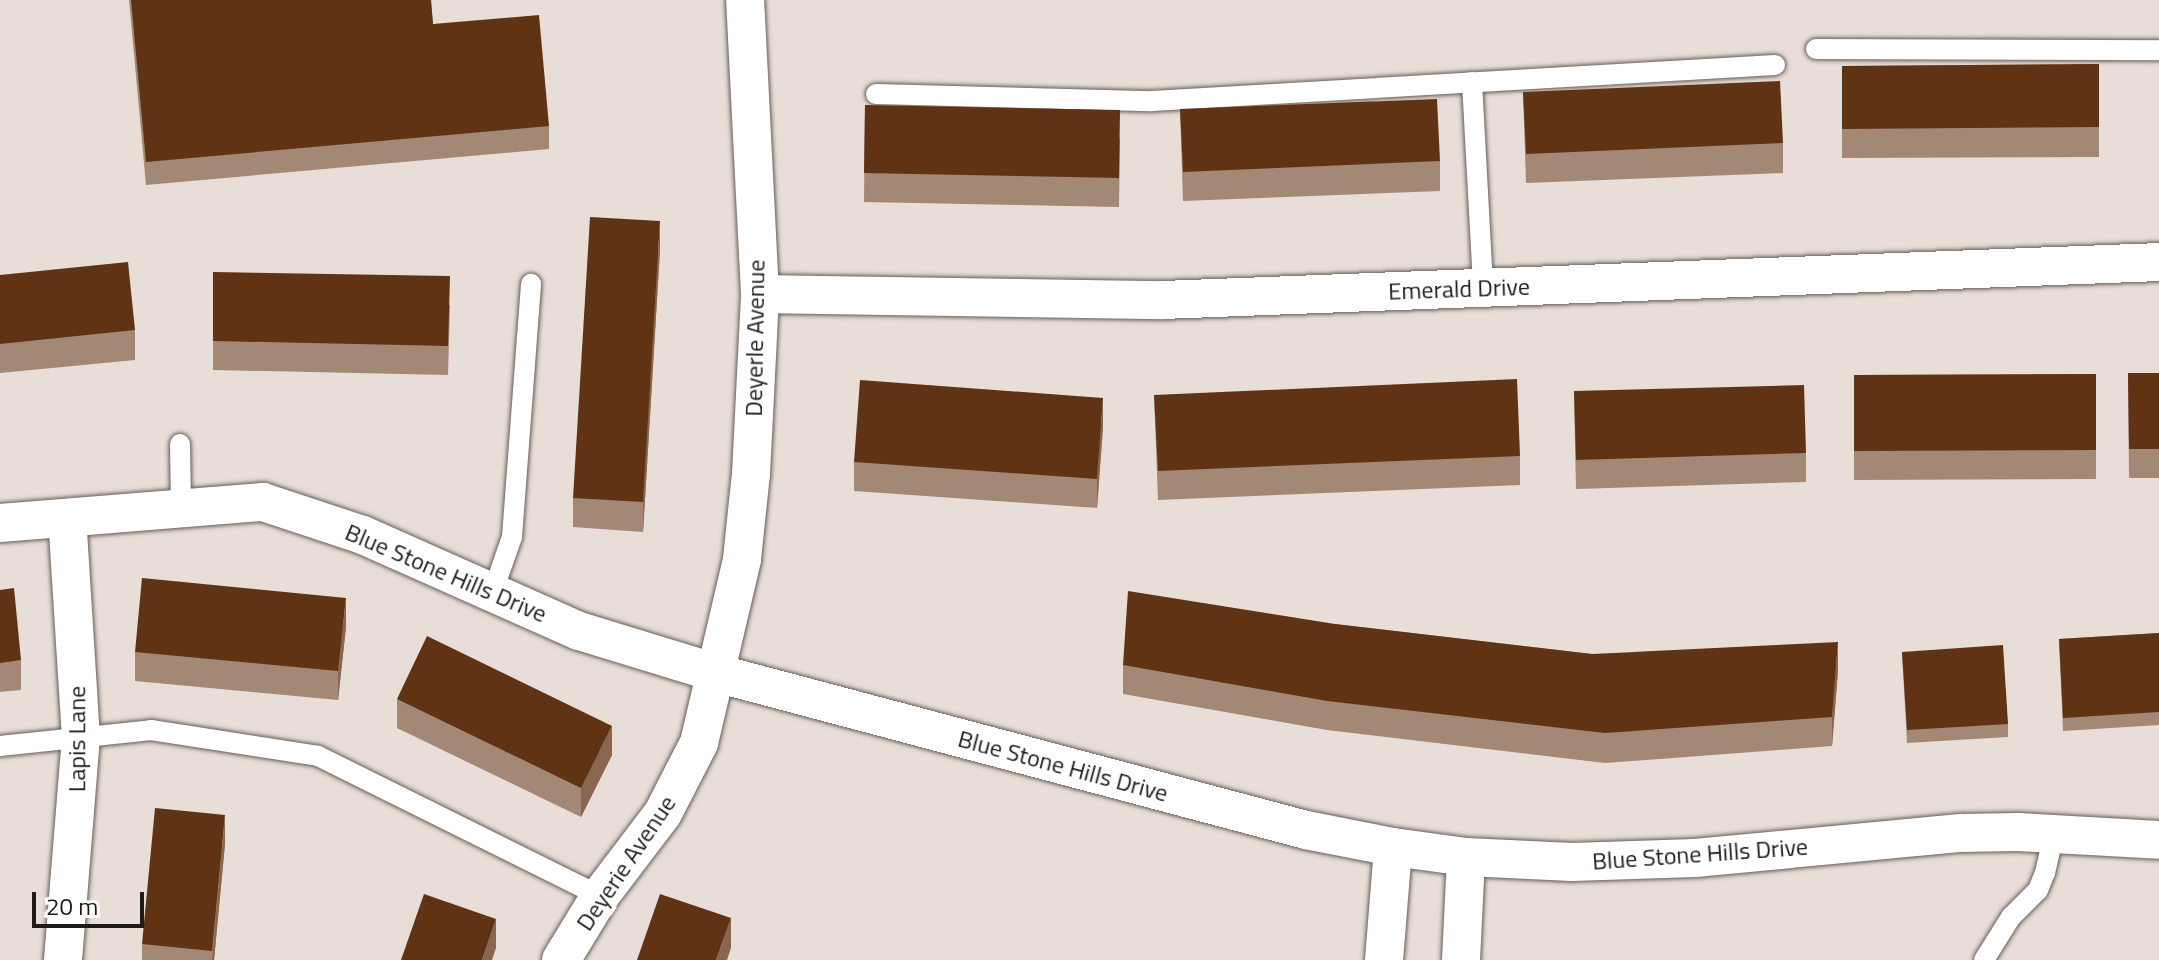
<!DOCTYPE html>
<style>
body{margin:0}
#map{position:relative;width:2159px;height:960px;overflow:hidden;background:#e8ddd7;font-family:"Titillium Web",sans-serif}
div>[style]{position:absolute}
[style*='--x']{left:calc(var(--x)*1px);top:calc(var(--y)*1px);width:calc(var(--w)*1px);rotate:calc(var(--a)*1deg)}
.roads{filter:drop-shadow(0 0 2px #675d58) drop-shadow(0 0 2px #675d58)}
.service>*{height:20px;margin:-10px;padding:0 10px;transform-origin:10px;border-radius:10px;background:#fff}
.minor>*{height:38px;margin:-19px;padding:0 19px;transform-origin:19px;border-radius:19px;background:#fff}
.wall>*{inset:0;background:#a48876}
.shaded-wall>*{inset:0;background:#89664f}
.building>*{inset:0;background:#603315}
span{translate:-50% -50%;white-space:nowrap;text-align:center;line-height:1.15;-webkit-text-stroke:8px #fff;paint-order:stroke}
.street-label{font-size:24px;color:#1d1a17}
.scale{position:absolute;left:32px;top:892px;width:112px;height:36px;box-sizing:border-box;border:4px solid #1d1a17;border-top:0;padding-left:10px;font-size:24px;line-height:28px;white-space:nowrap;color:#1d1a17;-webkit-text-stroke:6px #fff;paint-order:stroke}
</style>
<div id="map">
<div class="roads">
<div class="service">
<i style="--x:1816;--y:49;--w:343;--a:0.2"></i>
<i style="--x:1472;--y:82;--w:206;--a:86.9"></i>
<i style="--x:876;--y:94;--w:276;--a:1.5"></i>
<i style="--x:1152;--y:101;--w:624;--a:-3.31"></i>
<i style="--x:180;--y:444;--w:63;--a:89.1"></i>
<i style="--x:492;--y:594;--w:60;--a:-70.7"></i>
<i style="--x:512;--y:537;--w:254;--a:-85.7"></i>
<i style="--x:0;--y:746;--w:152;--a:-6"></i>
<i style="--x:151;--y:730;--w:169;--a:8.8"></i>
<i style="--x:318;--y:756;--w:315;--a:26.4"></i>
<i style="--x:1984;--y:960;--w:51;--a:-57.9"></i>
<i style="--x:2011;--y:917;--w:38;--a:-45"></i>
<i style="--x:2038;--y:890;--w:18;--a:-68"></i>
<i style="--x:2045;--y:873;--w:41;--a:-77.3"></i>
</div>
<div class="minor">
<i style="--x:760;--y:294;--w:402;--a:0.9"></i>
<i style="--x:1162;--y:300;--w:998;--a:-2.18"></i>
<i style="--x:0;--y:523;--w:264;--a:-4.6"></i>
<i style="--x:263;--y:502;--w:105;--a:18.3"></i>
<i style="--x:363;--y:535;--w:236;--a:24"></i>
<i style="--x:579;--y:631;--w:143;--a:17"></i>
<i style="--x:716;--y:673;--w:611;--a:14.9"></i>
<i style="--x:1306;--y:830;--w:89;--a:11.1"></i>
<i style="--x:1393;--y:847;--w:74;--a:7.8"></i>
<i style="--x:1466;--y:857;--w:106;--a:2.7"></i>
<i style="--x:1572;--y:862;--w:123;--a:-1.9"></i>
<i style="--x:1695;--y:858;--w:267;--a:-5.4"></i>
<i style="--x:1961;--y:833;--w:57;--a:-1"></i>
<i style="--x:2018;--y:832;--w:141;--a:3.2"></i>
<i style="--x:63;--y:960;--w:223;--a:-85.4"></i>
<i style="--x:81;--y:738;--w:220;--a:-93.6"></i>
<i style="--x:561;--y:960;--w:75;--a:-58.6"></i>
<i style="--x:600;--y:896;--w:104;--a:-52.8"></i>
<i style="--x:663;--y:813;--w:79;--a:-62.8"></i>
<i style="--x:699;--y:743;--w:189;--a:-76.8"></i>
<i style="--x:742;--y:559;--w:85;--a:-84"></i>
<i style="--x:751;--y:474;--w:180;--a:-87.1"></i>
<i style="--x:760;--y:294;--w:294;--a:-92.9"></i>
<i style="--x:1384;--y:960;--w:113;--a:-85.4"></i>
<i style="--x:1461;--y:960;--w:103;--a:-87.2"></i>
</div>
</div>
<div class="wall">
<i style="clip-path:polygon(129px 0,431px 0,433px 24px,549px 126px,549px 149px,146px 185px)"></i>
<i style="clip-path:polygon(2099px 64px,2099px 157px,1842px 158px,1842px 66px)"></i>
<i style="clip-path:polygon(1523px 92px,1783px 143px,1783px 173px,1526px 183px)"></i>
<i style="clip-path:polygon(865px 105px,1120px 139px,1119px 207px,864px 202px)"></i>
<i style="clip-path:polygon(1180px 109px,1440px 161px,1440px 191px,1183px 201px)"></i>
<i style="clip-path:polygon(660px 250px,643px 532px,573px 527px,573px 498px)"></i>
<i style="clip-path:polygon(213px 272px,450px 305px,448px 375px,213px 370px)"></i>
<i style="clip-path:polygon(0 275px,135px 330px,135px 360px,0 373px)"></i>
<i style="clip-path:polygon(2128px 373px,2159px 373px,2159px 478px,2129px 478px)"></i>
<i style="clip-path:polygon(2096px 374px,2096px 479px,1854px 480px,1854px 375px)"></i>
<i style="clip-path:polygon(1574px 391px,1806px 453px,1806px 482px,1576px 489px)"></i>
<i style="clip-path:polygon(1154px 395px,1520px 456px,1520px 485px,1158px 500px)"></i>
<i style="clip-path:polygon(1103px 427px,1097px 508px,854px 491px,854px 462px)"></i>
<i style="clip-path:polygon(0 590px,21px 660px,21px 690px,0 692px)"></i>
<i style="clip-path:polygon(1335px 624px,1592px 654px,1838px 671px,1832px 746px,1605px 763px,1327px 730px,1123px 694px,1123px 665px)"></i>
<i style="clip-path:polygon(346px 627px,338px 700px,135px 681px,135px 652px)"></i>
<i style="clip-path:polygon(2159px 633px,2159px 725px,2063px 731px,2059px 639px)"></i>
<i style="clip-path:polygon(1902px 652px,2008px 724px,2008px 737px,1907px 743px)"></i>
<i style="clip-path:polygon(397px 699px,612px 755px,581px 817px,397px 728px)"></i>
<i style="clip-path:polygon(225px 844px,214px 960px,142px 960px,142px 944px)"></i>
</div>
<div class="shaded-wall">
<i style="clip-path:polygon(660px 221px,660px 250px,643px 532px,643px 502px)"></i>
<i style="clip-path:polygon(1103px 398px,1103px 427px,1097px 508px,1097px 479px)"></i>
<i style="clip-path:polygon(346px 598px,346px 627px,338px 700px,338px 671px)"></i>
<i style="clip-path:polygon(1838px 642px,1838px 671px,1832px 746px,1832px 717px)"></i>
<i style="clip-path:polygon(612px 726px,612px 755px,581px 817px,581px 788px)"></i>
<i style="clip-path:polygon(225px 815px,225px 844px,214px 960px,212px 960px)"></i>
<i style="clip-path:polygon(731px 918px,731px 948px,727px 960px,716px 960px)"></i>
<i style="clip-path:polygon(496px 919px,496px 948px,492px 960px,482px 960px)"></i>
</div>
<div class="building">
<i style="clip-path:polygon(131px 0,431px 0,433px 24px,539px 15px,549px 126px,146px 162px)"></i>
<i style="clip-path:polygon(2099px 64px,2099px 127px,1842px 129px,1842px 66px)"></i>
<i style="clip-path:polygon(1780px 81px,1783px 143px,1526px 154px,1523px 92px)"></i>
<i style="clip-path:polygon(1437px 99px,1440px 161px,1183px 172px,1180px 109px)"></i>
<i style="clip-path:polygon(865px 105px,1120px 110px,1119px 178px,864px 173px)"></i>
<i style="clip-path:polygon(590px 217px,660px 221px,643px 502px,573px 498px)"></i>
<i style="clip-path:polygon(128px 262px,135px 330px,0 344px,0 275px)"></i>
<i style="clip-path:polygon(213px 272px,450px 276px,448px 346px,213px 341px)"></i>
<i style="clip-path:polygon(2128px 373px,2159px 373px,2159px 449px,2129px 449px)"></i>
<i style="clip-path:polygon(2096px 374px,2096px 450px,1854px 451px,1854px 375px)"></i>
<i style="clip-path:polygon(1517px 379px,1520px 456px,1158px 471px,1154px 395px)"></i>
<i style="clip-path:polygon(860px 380px,1103px 398px,1097px 479px,854px 462px)"></i>
<i style="clip-path:polygon(1804px 385px,1806px 453px,1576px 460px,1574px 391px)"></i>
<i style="clip-path:polygon(142px 578px,346px 598px,338px 671px,135px 652px)"></i>
<i style="clip-path:polygon(14px 588px,21px 660px,0 663px,0 590px)"></i>
<i style="clip-path:polygon(1128px 591px,1335px 624px,1592px 654px,1838px 642px,1832px 717px,1605px 733px,1327px 701px,1123px 665px)"></i>
<i style="clip-path:polygon(2159px 633px,2159px 712px,2063px 718px,2059px 639px)"></i>
<i style="clip-path:polygon(427px 636px,612px 726px,581px 788px,397px 699px)"></i>
<i style="clip-path:polygon(2003px 645px,2008px 724px,1907px 730px,1902px 652px)"></i>
<i style="clip-path:polygon(155px 808px,225px 815px,212px 951px,142px 944px)"></i>
<i style="clip-path:polygon(424px 894px,496px 919px,482px 960px,401px 960px)"></i>
<i style="clip-path:polygon(660px 894px,731px 918px,716px 960px,637px 960px)"></i>
</div>
<div class="street-label">
<span style="left:1459px;top:289px;rotate:-2deg">Emerald Drive</span>
<span style="left:755px;top:338px;rotate:-89deg">Deyerle Avenue</span>
<span style="left:446px;top:573px;rotate:23deg">Blue Stone Hills Drive</span>
<span style="left:77px;top:739px;rotate:-90deg">Lapis Lane</span>
<span style="left:1063px;top:766px;rotate:15deg">Blue Stone Hills Drive</span>
<span style="left:1700px;top:854px;rotate:-4deg">Blue Stone Hills Drive</span>
<span style="left:626px;top:863px;rotate:-56deg">Deyerie Avenue</span>
</div>
<div class="scale">20 m</div>
</div>
